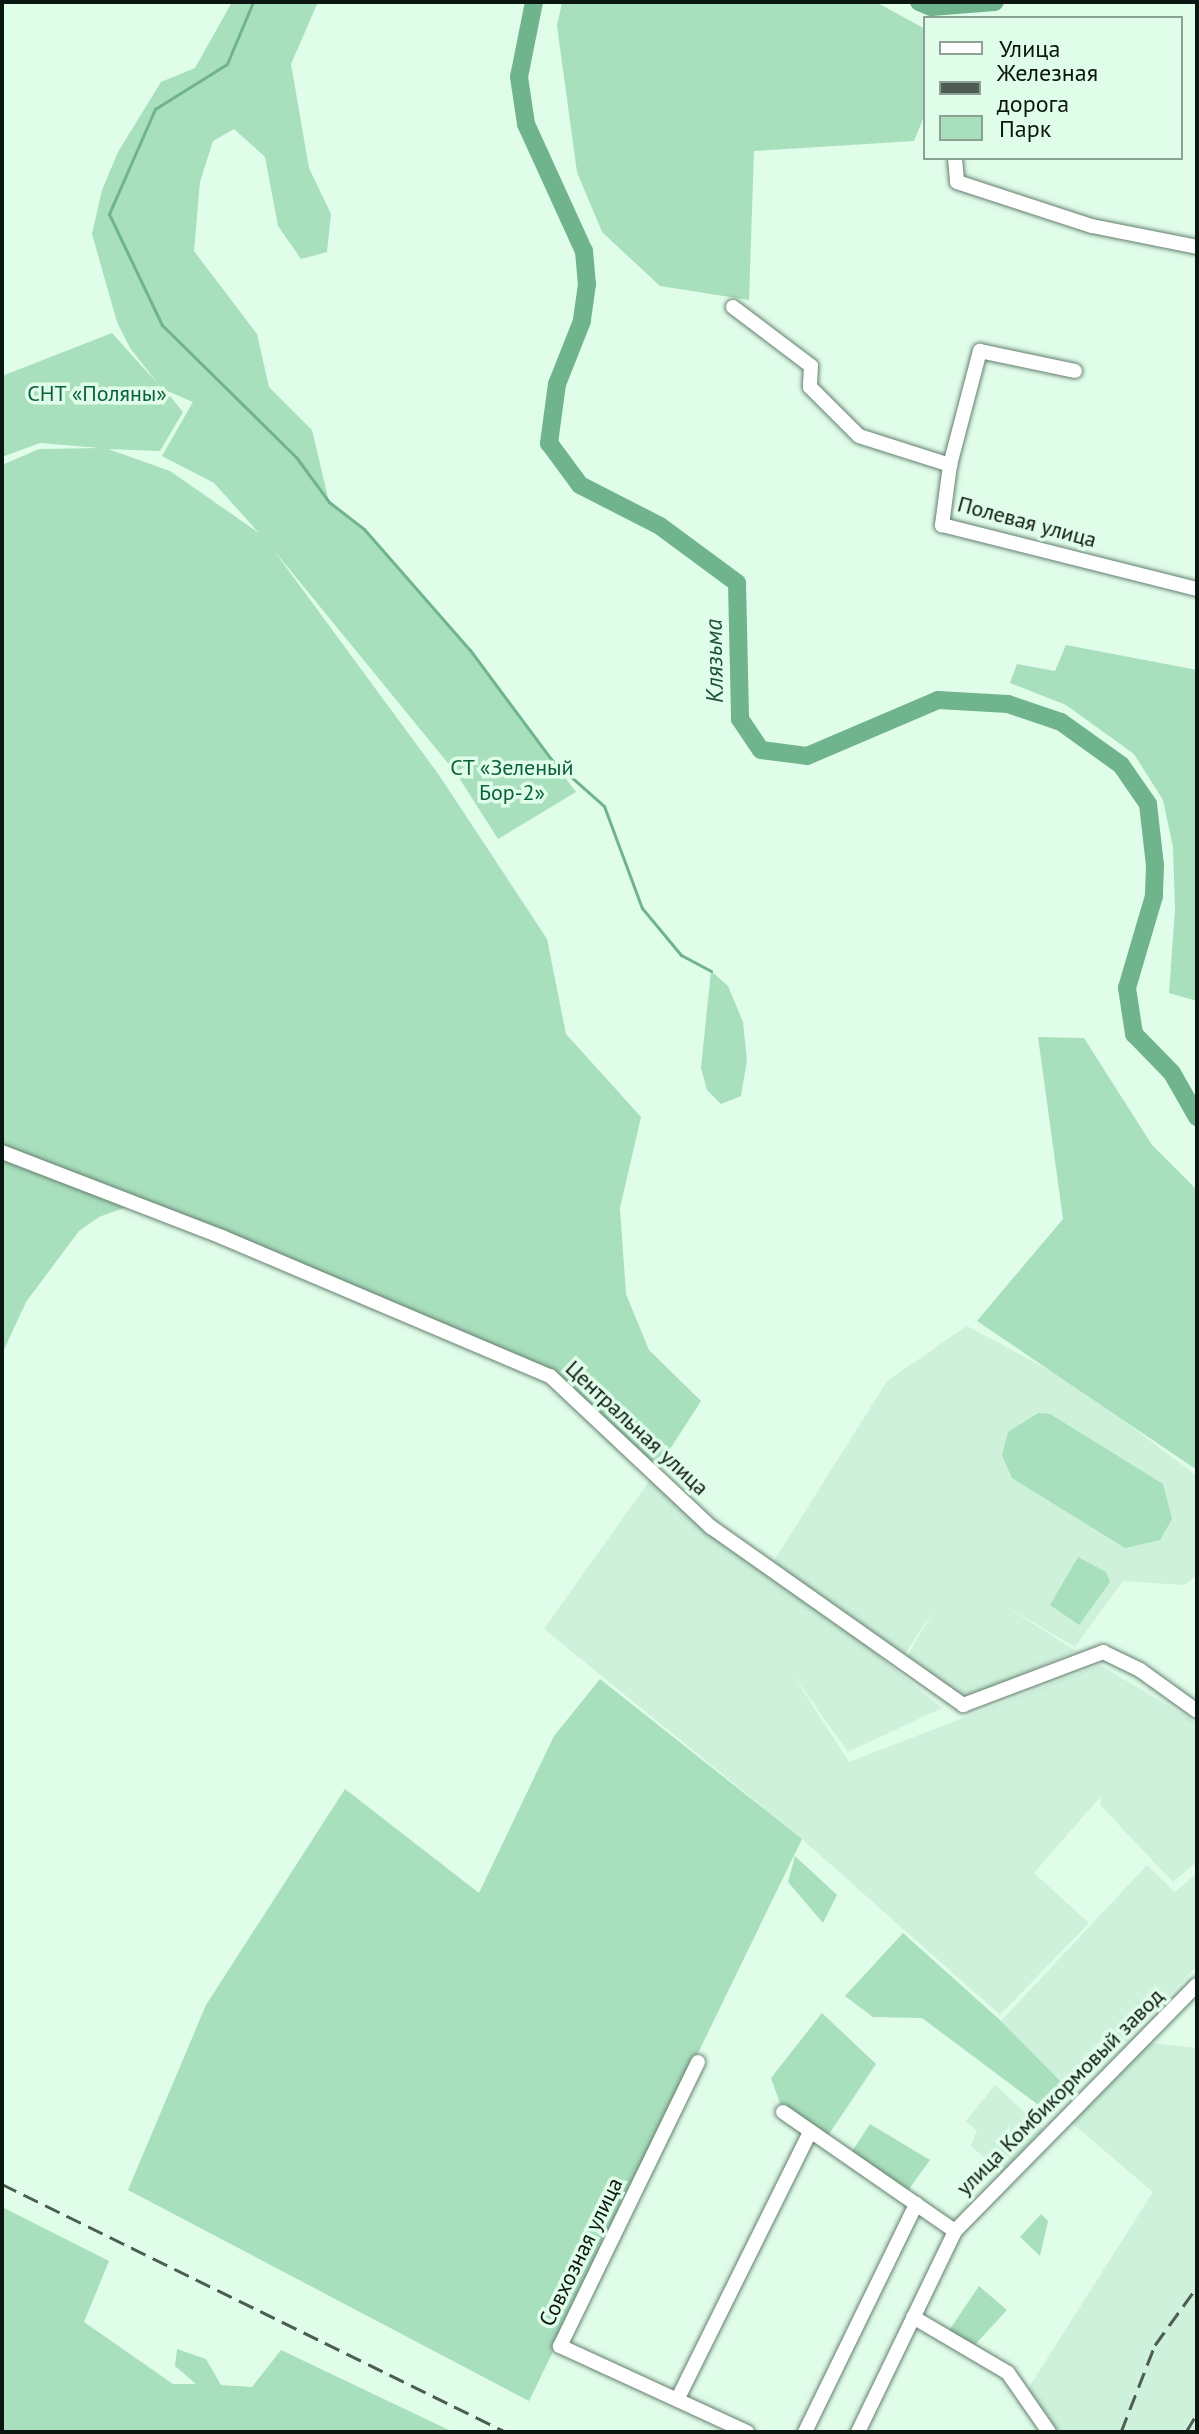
<!DOCTYPE html>
<meta charset="utf-8">
<style>
body{margin:0}
#map{position:relative;width:1199px;height:2434px;overflow:hidden;background:#e0fdea;font-family:"PT Sans",sans-serif}
div>[style]{position:absolute}
[style*='--x']{left:calc(var(--x)*1px);top:calc(var(--y)*1px);width:calc(var(--w)*1px);rotate:calc(var(--a)*1deg)}
.built>*{inset:0;background:#cdf1da}
.green>*{inset:0;background:#a8dfbd}
.stream>*{height:3px;margin:-1.5px;padding:0 1.5px;transform-origin:1.5px;border-radius:1.5px;background:#6fb48c}
.river>*{height:18px;margin:-9px;padding:0 9px;transform-origin:9px;border-radius:9px;background:#6fb48c}
.roads{filter:drop-shadow(0 0 2px #657e6e) drop-shadow(0 0 2px #657e6e)}
.minor>*{height:14px;margin:-7px;padding:0 7px;transform-origin:7px;border-radius:7px;background:#fff}
.rail>*{height:3px;margin-top:-1.5px;transform-origin:0;background:repeating-linear-gradient(90deg,#4d5d53 0 16px,transparent 0 24px)}
span{translate:-50% -50%;white-space:nowrap;text-align:center;line-height:1.15;-webkit-text-stroke:7px #e0fdea;paint-order:stroke}
.park-label{font-size:22px;color:#0b603b}
.street-label{font-size:22px;color:#0c1610}
.water-label{font-size:24px;color:#1e5237;font-style:italic}
.frame{position:absolute;inset:0;border:4px solid #0c1610;pointer-events:none}
.legend{position:absolute;left:923px;top:16px;width:260px;height:144px;box-sizing:border-box;background:#e0fdea;border:2px solid #8ba193;margin:0;padding:10px 14px;list-style:none;font-size:24px;color:#0c1610}
.legend li{display:flex;align-items:center;gap:16px;height:40px}
.legend b{width:40px;border:2px solid #8ba193}
</style>
<div id="map">
<div class="built">
<i style="clip-path:polygon(967px 1326px,1077px 1385px,1197px 1476px,1197px 1575px,1184px 1585px,1123px 1581px,1075px 1647px,999px 1602px,1076px 1651px,962px 1700px,904px 1662px,935px 1608px,903px 1657px,809px 1599px,942px 1708px,848px 1752px,791px 1672px,849px 1762px,1100px 1665px,1197px 1723px,1197px 1862px,1173px 1882px,1100px 1805px,1102px 1795px,1034px 1873px,1089px 1923px,1000px 2015px,802px 1839px,544px 1629px,654px 1474px,769px 1569px,887px 1381px)"></i>
<i style="clip-path:polygon(1147px 1865px,1175px 1892px,1197px 1873px,1197px 1966px,1073px 2094px,1001px 2021px)"></i>
<i style="clip-path:polygon(1150px 2043px,1197px 2048px,1197px 2432px,1049px 2432px,1024px 2395px,1153px 2192px,1072px 2123px)"></i>
<i style="clip-path:polygon(995px 2085px,1043px 2129px,1002px 2174px,971px 2146px,977px 2131px,966px 2121px)"></i>
</div>
<div class="green">
<i style="clip-path:polygon(evenodd,232px 2px,318px 2px,291px 64px,309px 168px,331px 214px,327px 252px,301px 259px,278px 226px,265px 157px,234px 129px,213px 141px,200px 182px,194px 251px,257px 334px,269px 387px,312px 430px,329px 502px,364px 529px,470px 650px,576px 792px,498px 839px,456px 773px,272px 548px,439px 775px,547px 939px,566px 1034px,641px 1117px,620px 1208px,626px 1294px,649px 1350px,701px 1401px,654px 1474px,550px 1376px,137px 1203px,99px 1217px,79px 1231px,26px 1302px,2px 1354px,2px 465px,39px 449px,100px 448px,40px 443px,2px 457px,2px 376px,112px 333px,159px 385px,130px 348px,117px 322px,92px 234px,102px 190px,118px 152px,161px 82px,195px 68px,232px 2px,165px 390px,193px 402px,162px 456px,214px 483px,259px 533px,170px 471px,108px 449px,160px 451px,183px 412px,165px 390px)"></i>
<i style="clip-path:polygon(562px 2px,876px 2px,925px 29px,925px 114px,914px 141px,754px 151px,749px 300px,660px 286px,602px 232px,577px 172px,557px 26px)"></i>
<i style="clip-path:polygon(1066px 645px,1197px 670px,1197px 1001px,1169px 993px,1175px 910px,1173px 847px,1163px 800px,1134px 754px,1066px 705px,1010px 683px,1017px 664px,1055px 671px)"></i>
<i style="clip-path:polygon(711px 971px,728px 986px,743px 1022px,747px 1060px,741px 1096px,721px 1104px,707px 1090px,701px 1068px)"></i>
<i style="clip-path:polygon(1038px 1037px,1084px 1038px,1152px 1145px,1197px 1190px,1197px 1470px,977px 1321px,1063px 1219px)"></i>
<i style="clip-path:polygon(1038px 1413px,1050px 1414px,1163px 1484px,1172px 1519px,1160px 1540px,1125px 1548px,1012px 1478px,1002px 1455px,1008px 1432px)"></i>
<i style="clip-path:polygon(1078px 1557px,1106px 1572px,1110px 1582px,1079px 1625px,1050px 1605px)"></i>
<i style="clip-path:polygon(600px 1679px,802px 1839px,529px 2401px,128px 2190px,206px 2005px,345px 1789px,479px 1893px,554px 1736px)"></i>
<i style="clip-path:polygon(795px 1856px,837px 1895px,823px 1923px,788px 1882px)"></i>
<i style="clip-path:polygon(903px 1933px,1001px 2021px,1073px 2094px,1052px 2089px,1046px 2100px,1049px 2113px,922px 2018px,873px 2017px,845px 1996px)"></i>
<i style="clip-path:polygon(822px 2013px,876px 2064px,823px 2143px,783px 2112px,771px 2078px)"></i>
<i style="clip-path:polygon(870px 2124px,930px 2160px,904px 2196px,847px 2159px)"></i>
<i style="clip-path:polygon(2px 2207px,109px 2261px,84px 2322px,173px 2384px,196px 2384px,175px 2366px,177px 2349px,206px 2359px,221px 2385px,252px 2387px,281px 2350px,453px 2432px,2px 2432px)"></i>
<i style="clip-path:polygon(1041px 2214px,1048px 2221px,1040px 2256px,1020px 2237px)"></i>
<i style="clip-path:polygon(979px 2286px,1007px 2310px,971px 2349px,946px 2335px)"></i>
</div>
<div class="stream">
<i style="--x:253;--y:2;--w:67;--a:112.8"></i>
<i style="--x:227;--y:64;--w:85;--a:148"></i>
<i style="--x:155;--y:109;--w:115;--a:113.7"></i>
<i style="--x:109;--y:214;--w:123;--a:64.5"></i>
<i style="--x:162;--y:325;--w:188;--a:44.6"></i>
<i style="--x:296;--y:457;--w:56;--a:53.7"></i>
<i style="--x:329;--y:502;--w:44;--a:37.6"></i>
<i style="--x:364;--y:529;--w:161;--a:48.8"></i>
<i style="--x:470;--y:650;--w:136;--a:53.4"></i>
<i style="--x:551;--y:759;--w:71;--a:41.6"></i>
<i style="--x:604;--y:806;--w:109;--a:69.6"></i>
<i style="--x:642;--y:908;--w:61;--a:50.3"></i>
<i style="--x:681;--y:955;--w:34;--a:28"></i>
</div>
<div class="river">
<i style="--x:534;--y:2;--w:76;--a:101.3"></i>
<i style="--x:519;--y:77;--w:48;--a:81.5"></i>
<i style="--x:526;--y:124;--w:140;--a:65.5"></i>
<i style="--x:584;--y:251;--w:33;--a:85"></i>
<i style="--x:587;--y:284;--w:37;--a:98"></i>
<i style="--x:582;--y:321;--w:68;--a:111.6"></i>
<i style="--x:557;--y:384;--w:60;--a:97.7"></i>
<i style="--x:549;--y:443;--w:52;--a:53.6"></i>
<i style="--x:580;--y:485;--w:90;--a:27.1"></i>
<i style="--x:660;--y:526;--w:96;--a:36.5"></i>
<i style="--x:737;--y:583;--w:136;--a:88.7"></i>
<i style="--x:740;--y:719;--w:37;--a:56"></i>
<i style="--x:761;--y:750;--w:46;--a:7.4"></i>
<i style="--x:807;--y:756;--w:142;--a:-23.1"></i>
<i style="--x:938;--y:700;--w:70;--a:3.3"></i>
<i style="--x:1008;--y:704;--w:56;--a:18.8"></i>
<i style="--x:1061;--y:722;--w:74;--a:35.6"></i>
<i style="--x:1121;--y:765;--w:47;--a:55.3"></i>
<i style="--x:1148;--y:804;--w:61;--a:83.5"></i>
<i style="--x:1155;--y:865;--w:31;--a:92"></i>
<i style="--x:1154;--y:896;--w:96;--a:106.4"></i>
<i style="--x:1127;--y:988;--w:47;--a:81.3"></i>
<i style="--x:1134;--y:1034;--w:54;--a:45.7"></i>
<i style="--x:1172;--y:1073;--w:51;--a:60.4"></i>
<i style="--x:919;--y:2;--w:13;--a:23"></i>
<i style="--x:931;--y:7;--w:64;--a:-4.5"></i>
</div>
<div class="roads">
<div class="minor">
<i style="--x:955;--y:158;--w:24;--a:85"></i>
<i style="--x:957;--y:182;--w:142;--a:18.1"></i>
<i style="--x:1092;--y:226;--w:107;--a:11.3"></i>
<i style="--x:733;--y:307;--w:98;--a:37.1"></i>
<i style="--x:811;--y:366;--w:21;--a:93"></i>
<i style="--x:810;--y:387;--w:69;--a:45"></i>
<i style="--x:859;--y:436;--w:96;--a:17.7"></i>
<i style="--x:950;--y:465;--w:61;--a:97.6"></i>
<i style="--x:942;--y:525;--w:263;--a:14.1"></i>
<i style="--x:950;--y:465;--w:118;--a:-75.3"></i>
<i style="--x:980;--y:351;--w:97;--a:11.9"></i>
<i style="--x:2;--y:1152;--w:236;--a:21.1"></i>
<i style="--x:222;--y:1237;--w:356;--a:23"></i>
<i style="--x:550;--y:1376;--w:221;--a:43.2"></i>
<i style="--x:711;--y:1527;--w:309;--a:35.2"></i>
<i style="--x:963;--y:1705;--w:150;--a:-20.7"></i>
<i style="--x:1103;--y:1652;--w:41;--a:25.9"></i>
<i style="--x:1140;--y:1670;--w:70;--a:35.7"></i>
<i style="--x:698;--y:2062;--w:316;--a:115.9"></i>
<i style="--x:560;--y:2346;--w:206;--a:24.7"></i>
<i style="--x:783;--y:2112;--w:209;--a:34.7"></i>
<i style="--x:913;--y:2317;--w:110;--a:30.5"></i>
<i style="--x:1008;--y:2373;--w:72;--a:55.2"></i>
<i style="--x:678;--y:2398;--w:295;--a:-63.6"></i>
<i style="--x:805;--y:2432;--w:254;--a:-64"></i>
<i style="--x:858;--y:2432;--w:223;--a:-64.2"></i>
<i style="--x:955;--y:2231;--w:345;--a:-45.5"></i>
</div>
</div>
<div class="rail">
<i style="--x:2;--y:2184;--w:562;--a:26.2"></i>
<i style="--x:1121;--y:2432;--w:93;--a:-68.7"></i>
<i style="--x:1155;--y:2345;--w:72;--a:-54.1"></i>
<i style="--x:1186;--y:2432;--w:21;--a:-59"></i>
</div>
<div class="park-label">
<span style="left:97px;top:394px">СНТ «Поляны»</span>
<span style="left:512px;top:780px">СТ «Зеленый<br>Бор-2»</span>
</div>
<div class="street-label">
<span style="left:1027px;top:522px;rotate:15deg">Полевая улица</span>
<span style="left:637px;top:1428px;rotate:43deg">Центральная улица</span>
<span style="left:1060px;top:2092px;rotate:-45deg">улица Комбикормовый завод</span>
<span style="left:581px;top:2252px;rotate:-64deg">Совхозная улица</span>
</div>
<div class="water-label">
<span style="left:714px;top:661px;rotate:-91deg">Клязьма</span>
</div>
<div class="frame"></div>
<ul class="legend">
<li><b style="height:10px;background:#fff"></b>Улица</li>
<li><b style="height:10px;background:#4d5d53"></b>Железная дорога</li>
<li><b style="height:22px;background:#a8dfbd"></b>Парк</li>
</ul>
</div>
